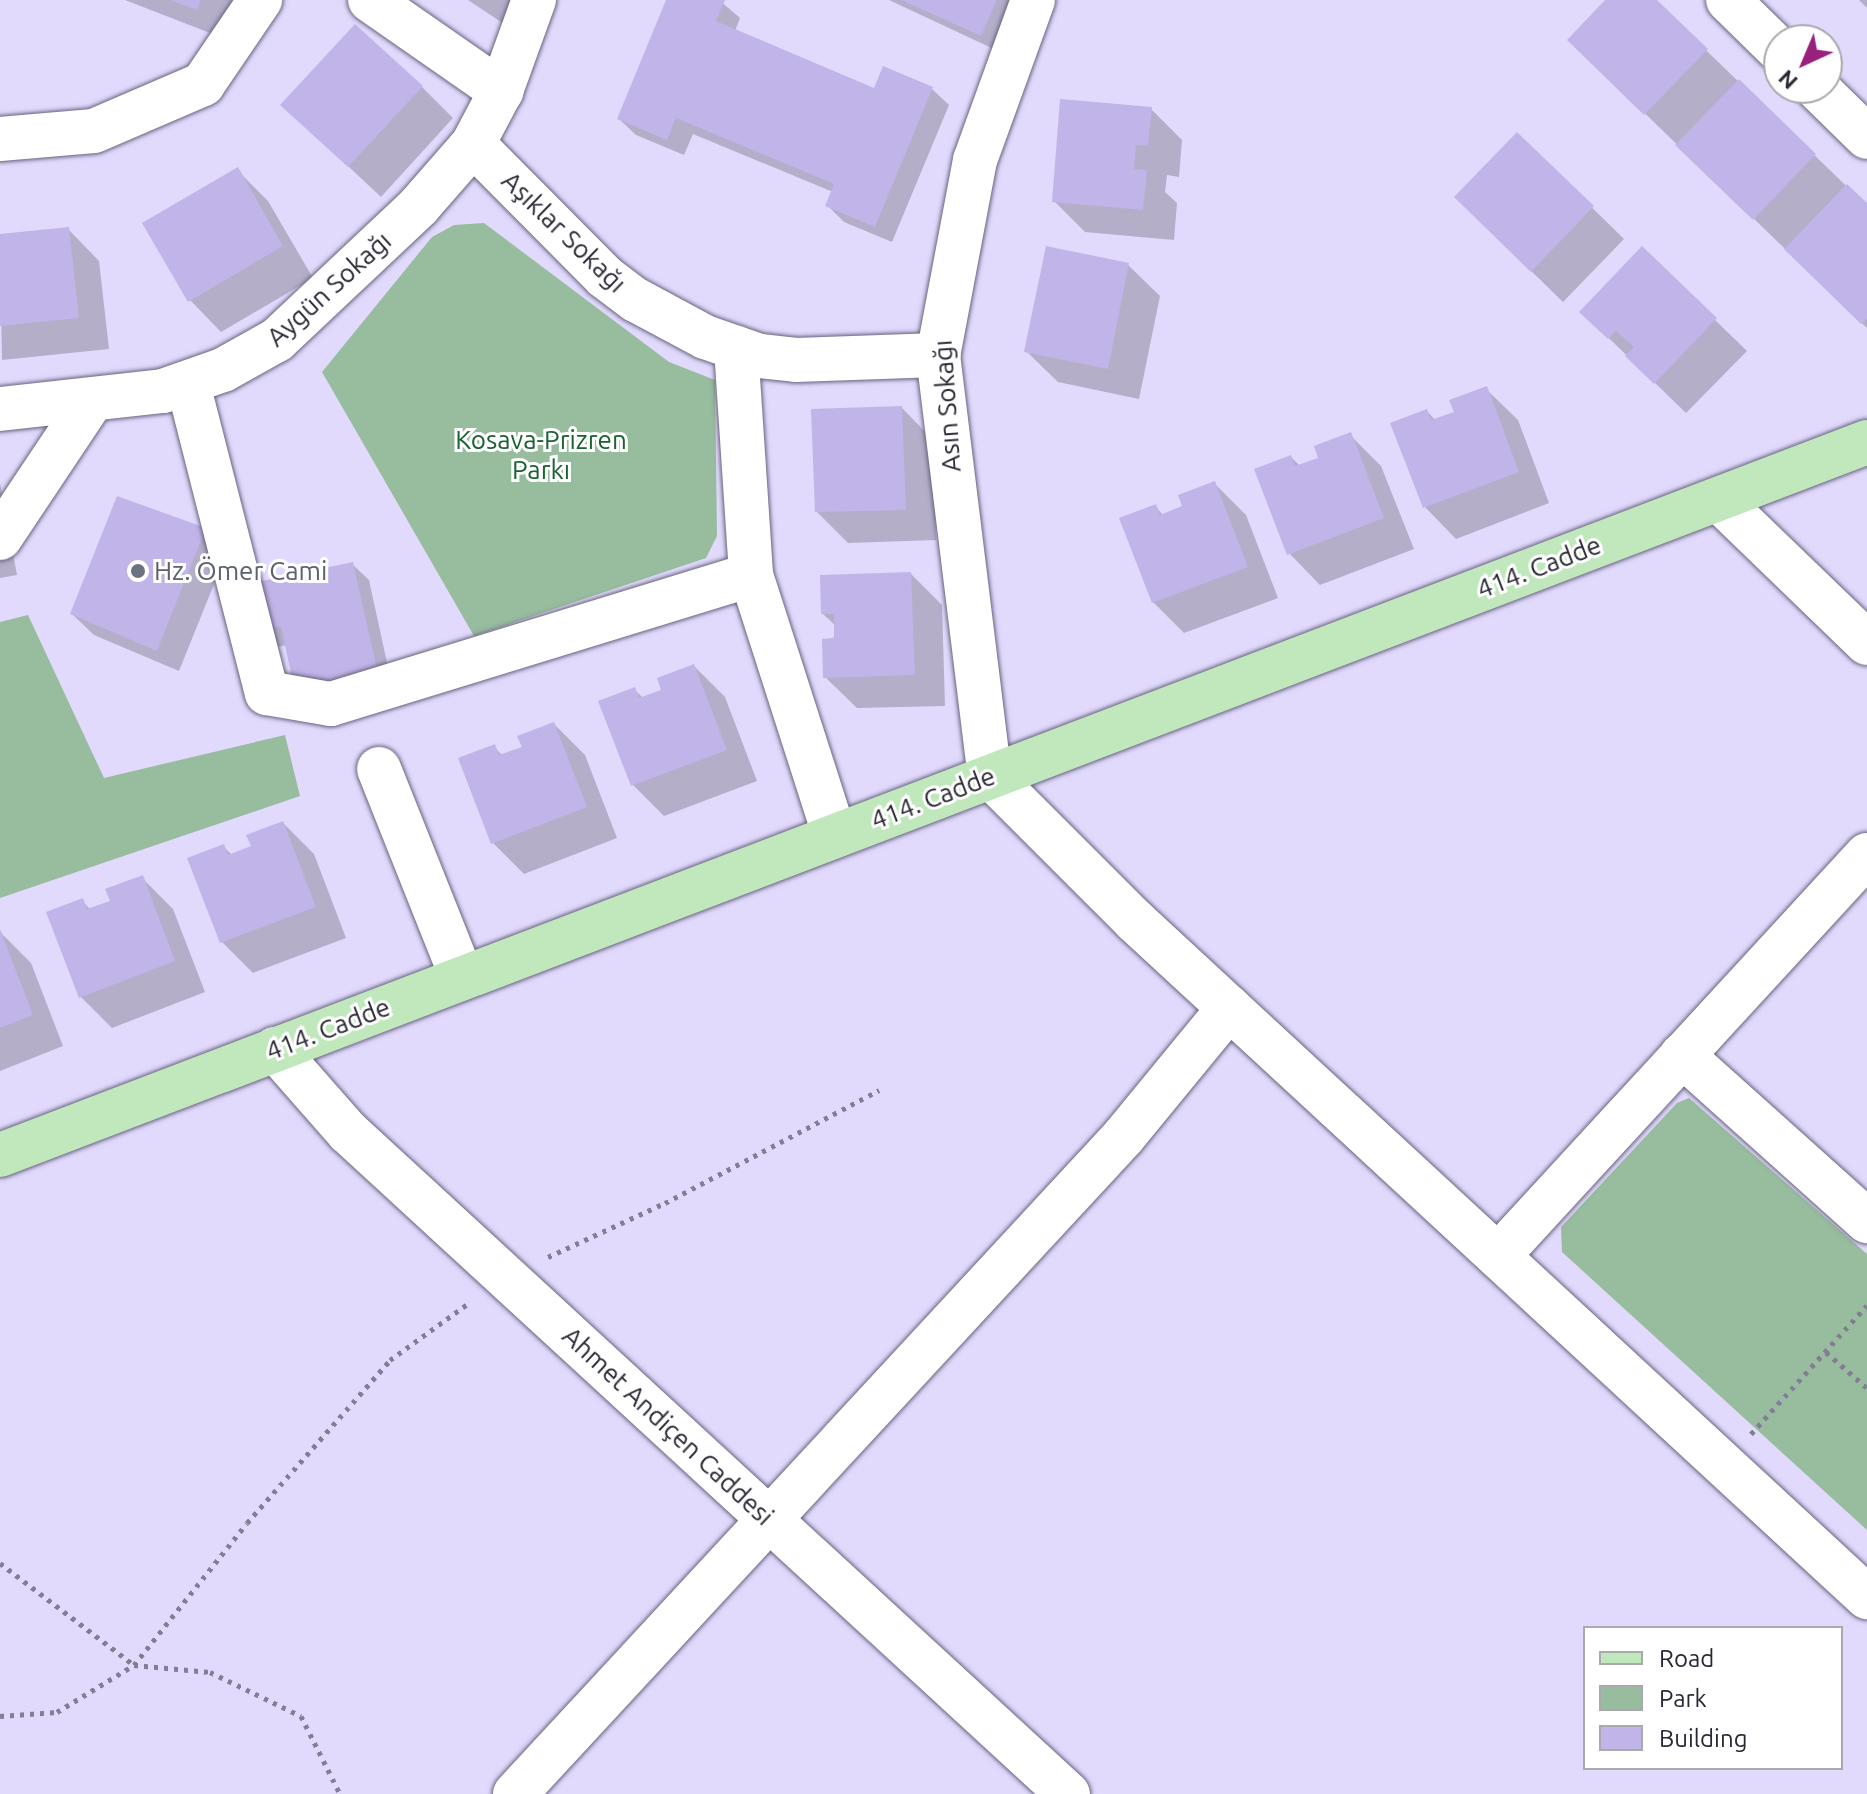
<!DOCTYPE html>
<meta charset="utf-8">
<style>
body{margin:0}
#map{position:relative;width:1867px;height:1794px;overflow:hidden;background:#e1dafc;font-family:Ubuntu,sans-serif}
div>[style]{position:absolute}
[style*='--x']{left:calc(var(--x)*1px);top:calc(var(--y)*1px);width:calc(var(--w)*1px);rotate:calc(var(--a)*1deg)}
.green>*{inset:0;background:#98bc9e}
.shadow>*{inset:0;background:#0003}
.building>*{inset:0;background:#c0b4e8}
.path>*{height:5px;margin-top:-2.5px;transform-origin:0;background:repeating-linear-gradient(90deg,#837e96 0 4px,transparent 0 10px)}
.roads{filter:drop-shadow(0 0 2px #696380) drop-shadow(0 0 2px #696380)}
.minor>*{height:44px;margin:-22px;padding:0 22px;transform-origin:22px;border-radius:22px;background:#fff}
.major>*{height:44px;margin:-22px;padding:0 22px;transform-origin:22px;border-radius:22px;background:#c1e8bc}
.dots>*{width:22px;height:22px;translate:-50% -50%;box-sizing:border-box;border:4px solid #fff;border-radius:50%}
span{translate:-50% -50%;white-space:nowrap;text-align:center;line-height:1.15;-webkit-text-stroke:6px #fff;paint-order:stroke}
.street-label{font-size:26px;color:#2a2734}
.park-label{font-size:26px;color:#1b6131}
.worship-label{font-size:26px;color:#5b616d}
.left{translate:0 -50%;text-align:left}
.legend{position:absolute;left:1583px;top:1626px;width:260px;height:144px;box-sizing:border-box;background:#fff;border:2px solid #aaa9ae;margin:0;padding:10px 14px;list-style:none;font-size:24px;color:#2a2734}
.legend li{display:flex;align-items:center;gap:16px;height:40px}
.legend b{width:40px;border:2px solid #aaa9ae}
.north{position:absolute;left:1763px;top:24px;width:80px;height:80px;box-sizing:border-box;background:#fff;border:2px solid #aaa9ae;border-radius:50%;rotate:224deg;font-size:22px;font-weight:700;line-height:32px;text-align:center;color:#2a2734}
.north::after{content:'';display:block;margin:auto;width:28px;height:36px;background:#99217b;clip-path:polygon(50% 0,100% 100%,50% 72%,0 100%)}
</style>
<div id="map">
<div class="green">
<i style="clip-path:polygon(484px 223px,669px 362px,715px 380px,717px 536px,706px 558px,474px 636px,322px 372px,432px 237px,454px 225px)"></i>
<i style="clip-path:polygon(28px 615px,104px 778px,285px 735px,300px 796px,0 898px,0 622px)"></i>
<i style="clip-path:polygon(1689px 1098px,1867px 1254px,1867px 1530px,1562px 1252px,1561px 1227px,1677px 1103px)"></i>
</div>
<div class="shadow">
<i style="clip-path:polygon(125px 0,244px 0,228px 40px)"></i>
<i style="clip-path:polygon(468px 0,537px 0,516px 32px)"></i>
<i style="clip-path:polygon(668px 0,719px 0,740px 18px,735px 31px,875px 90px,932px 89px,949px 105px,892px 242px,844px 222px,827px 205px,833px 192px,693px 134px,684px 155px,636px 135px,619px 119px)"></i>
<i style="clip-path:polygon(889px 0,1021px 0,998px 51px)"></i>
<i style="clip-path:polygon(1608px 0,1654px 0,1867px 206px,1867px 328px,1601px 71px)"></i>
<i style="clip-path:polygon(1859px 0,1867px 0,1867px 8px)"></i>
<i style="clip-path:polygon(422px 87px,453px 118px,381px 197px,283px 105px)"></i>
<i style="clip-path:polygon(1151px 109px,1182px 140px,1179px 177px,1167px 175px,1165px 192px,1177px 203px,1174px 240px,1085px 232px,1054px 201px)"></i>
<i style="clip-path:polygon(1517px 134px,1624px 239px,1563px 302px,1487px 228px)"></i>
<i style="clip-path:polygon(237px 170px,268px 201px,313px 278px,221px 332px,190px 300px)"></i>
<i style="clip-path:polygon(68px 229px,99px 261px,109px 349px,2px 360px,0 236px)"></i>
<i style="clip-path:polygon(1642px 249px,1747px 351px,1686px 413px,1582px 312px)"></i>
<i style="clip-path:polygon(1128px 265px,1160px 296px,1139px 399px,1058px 382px,1026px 351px)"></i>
<i style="clip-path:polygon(1486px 389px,1518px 420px,1549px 503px,1456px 539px,1425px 507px,1393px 424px,1427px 411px,1436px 421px,1456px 413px)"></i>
<i style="clip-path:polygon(902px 408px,933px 440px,936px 540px,848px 543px,817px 512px)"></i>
<i style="clip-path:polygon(1350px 435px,1381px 466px,1414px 549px,1320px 585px,1289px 553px,1291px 457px,1300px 466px,1321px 459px)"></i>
<i style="clip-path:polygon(0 483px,17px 575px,0 578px)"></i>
<i style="clip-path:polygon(1214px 483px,1246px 515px,1278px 598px,1184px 633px,1153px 602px,1155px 506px,1164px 516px,1185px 508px)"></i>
<i style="clip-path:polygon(205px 530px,227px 552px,179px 671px,94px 635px,72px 614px)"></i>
<i style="clip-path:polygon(352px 564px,369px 580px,393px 690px,287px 645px,277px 647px,260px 630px)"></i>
<i style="clip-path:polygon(911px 574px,942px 605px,945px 706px,857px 708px,825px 677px,836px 626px,823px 614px)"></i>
<i style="clip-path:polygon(694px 666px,725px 697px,757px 781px,664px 816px,633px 785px,634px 689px,644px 699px,664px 691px)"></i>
<i style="clip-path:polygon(554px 724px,585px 755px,617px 838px,524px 874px,493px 843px,494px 747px,503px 756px,525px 748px)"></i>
<i style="clip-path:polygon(283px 823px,314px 854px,346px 938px,253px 973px,222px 942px,223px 846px,233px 856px,253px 847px)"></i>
<i style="clip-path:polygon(142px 878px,173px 909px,205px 992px,112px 1028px,81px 997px,82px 901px,91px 910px,112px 902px)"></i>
<i style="clip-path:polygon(0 932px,31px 963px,63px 1046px,0 1071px)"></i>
</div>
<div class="building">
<i style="clip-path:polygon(170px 0,201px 0,197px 10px)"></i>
<i style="clip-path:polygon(666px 0,725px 0,716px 21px,874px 88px,883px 66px,933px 87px,875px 227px,825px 206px,834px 184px,676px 118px,667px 140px,617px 119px)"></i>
<i style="clip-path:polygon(901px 0,997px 0,981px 36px)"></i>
<i style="clip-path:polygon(1605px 0,1657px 0,1708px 49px,1644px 115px,1567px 40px)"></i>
<i style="clip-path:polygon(355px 24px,423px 86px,348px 167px,280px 105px)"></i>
<i style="clip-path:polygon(1739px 79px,1816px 154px,1753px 220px,1675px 145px)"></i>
<i style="clip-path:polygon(1060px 99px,1152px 107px,1148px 146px,1136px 145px,1134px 169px,1147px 170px,1143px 210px,1052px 202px)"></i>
<i style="clip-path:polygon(1517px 132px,1594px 206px,1531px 272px,1454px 197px)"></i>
<i style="clip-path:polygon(238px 167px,283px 246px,188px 302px,142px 223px)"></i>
<i style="clip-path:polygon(1847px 184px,1867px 203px,1867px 319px,1861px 324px,1784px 249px)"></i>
<i style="clip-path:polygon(69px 227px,79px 318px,0 326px,0 234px)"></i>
<i style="clip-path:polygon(1046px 246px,1129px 263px,1108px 369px,1024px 352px)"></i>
<i style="clip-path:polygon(1642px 246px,1717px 318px,1654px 384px,1625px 356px,1634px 347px,1616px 331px,1608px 339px,1579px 312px)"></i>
<i style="clip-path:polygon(1487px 386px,1519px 472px,1423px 508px,1390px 423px,1427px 409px,1431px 420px,1454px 412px,1449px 400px)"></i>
<i style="clip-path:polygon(902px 406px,906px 510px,815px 512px,811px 409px)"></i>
<i style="clip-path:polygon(1351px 432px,1384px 518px,1287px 555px,1254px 469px,1291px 455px,1295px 466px,1318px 458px,1314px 446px)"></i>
<i style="clip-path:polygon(1215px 481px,1248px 567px,1152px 603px,1119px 518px,1156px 504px,1160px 515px,1182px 506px,1178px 495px)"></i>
<i style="clip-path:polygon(117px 496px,206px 528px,157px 651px,70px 614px)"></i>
<i style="clip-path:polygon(353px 562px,378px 674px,295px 692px,281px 626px,258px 631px,248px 584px)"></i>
<i style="clip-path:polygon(911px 572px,915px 675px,823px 678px,822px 639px,834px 638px,834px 614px,821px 614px,820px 575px)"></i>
<i style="clip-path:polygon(694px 664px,727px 750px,631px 786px,598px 701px,635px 687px,639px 698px,661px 690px,657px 678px)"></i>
<i style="clip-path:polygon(554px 722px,587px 807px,491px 844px,458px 758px,495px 744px,499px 755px,522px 747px,517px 736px)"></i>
<i style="clip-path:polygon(283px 821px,316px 907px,220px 943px,187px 858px,224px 844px,228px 855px,251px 846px,246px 835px)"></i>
<i style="clip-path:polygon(143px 875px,175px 961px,79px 998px,46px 912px,83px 898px,87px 909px,110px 901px,105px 889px)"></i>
<i style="clip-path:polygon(0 929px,33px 1015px,0 1028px)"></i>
</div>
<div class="path">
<i style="--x:548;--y:1257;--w:129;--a:-24.8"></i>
<i style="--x:665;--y:1203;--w:242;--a:-27.8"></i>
<i style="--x:1826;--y:1352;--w:55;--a:41.3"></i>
<i style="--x:1751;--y:1434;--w:173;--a:-48"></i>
<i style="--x:0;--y:1563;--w:168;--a:37.3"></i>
<i style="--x:134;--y:1665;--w:76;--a:5.3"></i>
<i style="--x:210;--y:1672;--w:101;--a:25.8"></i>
<i style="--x:301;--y:1716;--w:87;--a:63.4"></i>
<i style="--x:0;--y:1716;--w:57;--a:-4"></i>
<i style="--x:57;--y:1712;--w:90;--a:-31.4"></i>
<i style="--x:134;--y:1665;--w:181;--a:-51.5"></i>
<i style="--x:247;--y:1523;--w:217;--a:-48.7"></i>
<i style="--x:390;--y:1360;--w:99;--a:-35.9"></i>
</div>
<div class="roads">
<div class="minor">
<i style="--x:370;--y:0;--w:160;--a:34.8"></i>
<i style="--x:1033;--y:0;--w:170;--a:109.9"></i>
<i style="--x:975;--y:160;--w:198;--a:100.7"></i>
<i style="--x:938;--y:355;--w:424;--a:83"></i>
<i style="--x:990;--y:776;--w:204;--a:45"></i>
<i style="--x:1134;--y:920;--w:998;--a:42.73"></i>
<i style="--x:1728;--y:0;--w:71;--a:44.4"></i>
<i style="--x:1817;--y:88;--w:70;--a:44.4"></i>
<i style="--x:0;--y:139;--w:94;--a:-4.9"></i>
<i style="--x:94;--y:131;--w:119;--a:-23.3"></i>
<i style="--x:203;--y:84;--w:102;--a:-55.8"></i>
<i style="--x:473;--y:144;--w:187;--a:45.2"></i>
<i style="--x:605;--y:277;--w:39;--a:37"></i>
<i style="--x:636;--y:300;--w:78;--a:28.2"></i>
<i style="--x:705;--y:337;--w:58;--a:19.1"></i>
<i style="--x:760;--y:356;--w:36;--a:6"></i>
<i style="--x:796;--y:360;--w:142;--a:-2"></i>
<i style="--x:736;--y:348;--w:227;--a:86.2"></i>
<i style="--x:751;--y:575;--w:274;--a:72.2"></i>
<i style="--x:188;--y:384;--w:319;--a:75.7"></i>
<i style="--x:267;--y:693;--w:65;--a:9.8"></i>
<i style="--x:331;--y:704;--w:439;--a:-17.1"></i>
<i style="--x:0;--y:409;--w:164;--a:-6.3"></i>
<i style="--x:163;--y:391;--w:64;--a:-19.3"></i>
<i style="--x:223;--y:370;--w:62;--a:-29.1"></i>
<i style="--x:277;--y:340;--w:195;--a:-43.3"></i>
<i style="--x:419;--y:206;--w:82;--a:-48.9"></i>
<i style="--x:473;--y:144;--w:60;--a:-62.2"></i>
<i style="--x:501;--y:91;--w:97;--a:-70.1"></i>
<i style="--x:1719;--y:500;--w:206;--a:44"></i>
<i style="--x:0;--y:538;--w:166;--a:-56.3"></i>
<i style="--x:379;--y:769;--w:225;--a:68.3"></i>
<i style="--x:275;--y:1049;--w:111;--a:48.7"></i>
<i style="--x:348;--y:1132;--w:978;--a:42.6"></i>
<i style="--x:1682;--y:1055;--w:249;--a:41.9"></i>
<i style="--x:1498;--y:1256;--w:545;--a:-47.38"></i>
<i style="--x:515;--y:1794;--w:897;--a:-47.21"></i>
<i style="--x:1124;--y:1136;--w:166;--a:-50.6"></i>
</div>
<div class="major">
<i style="--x:0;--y:1155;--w:1999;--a:-20.9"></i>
</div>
</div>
<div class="dots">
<i style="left:138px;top:571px;background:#6b7280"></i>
</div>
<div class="street-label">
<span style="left:564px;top:232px;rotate:44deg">Aşıklar Sokağı</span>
<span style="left:329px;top:289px;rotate:-42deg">Aygün Sokağı</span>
<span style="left:947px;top:406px;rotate:-94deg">Asın Sokağı</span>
<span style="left:1539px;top:567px;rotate:-21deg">414. Cadde</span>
<span style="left:933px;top:798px;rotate:-21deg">414. Cadde</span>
<span style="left:328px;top:1029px;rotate:-21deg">414. Cadde</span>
<span style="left:668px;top:1426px;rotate:43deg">Ahmet Andiçen Caddesi</span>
</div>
<div class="park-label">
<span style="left:541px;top:455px">Kosava-Prizren<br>Parkı</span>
</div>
<div class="worship-label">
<span class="left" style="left:154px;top:571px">Hz. Ömer Cami</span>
</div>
<ul class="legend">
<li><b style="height:10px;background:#c1e8bc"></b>Road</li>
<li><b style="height:22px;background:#98bc9e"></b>Park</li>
<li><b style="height:22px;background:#c0b4e8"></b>Building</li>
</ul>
<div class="north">N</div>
</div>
